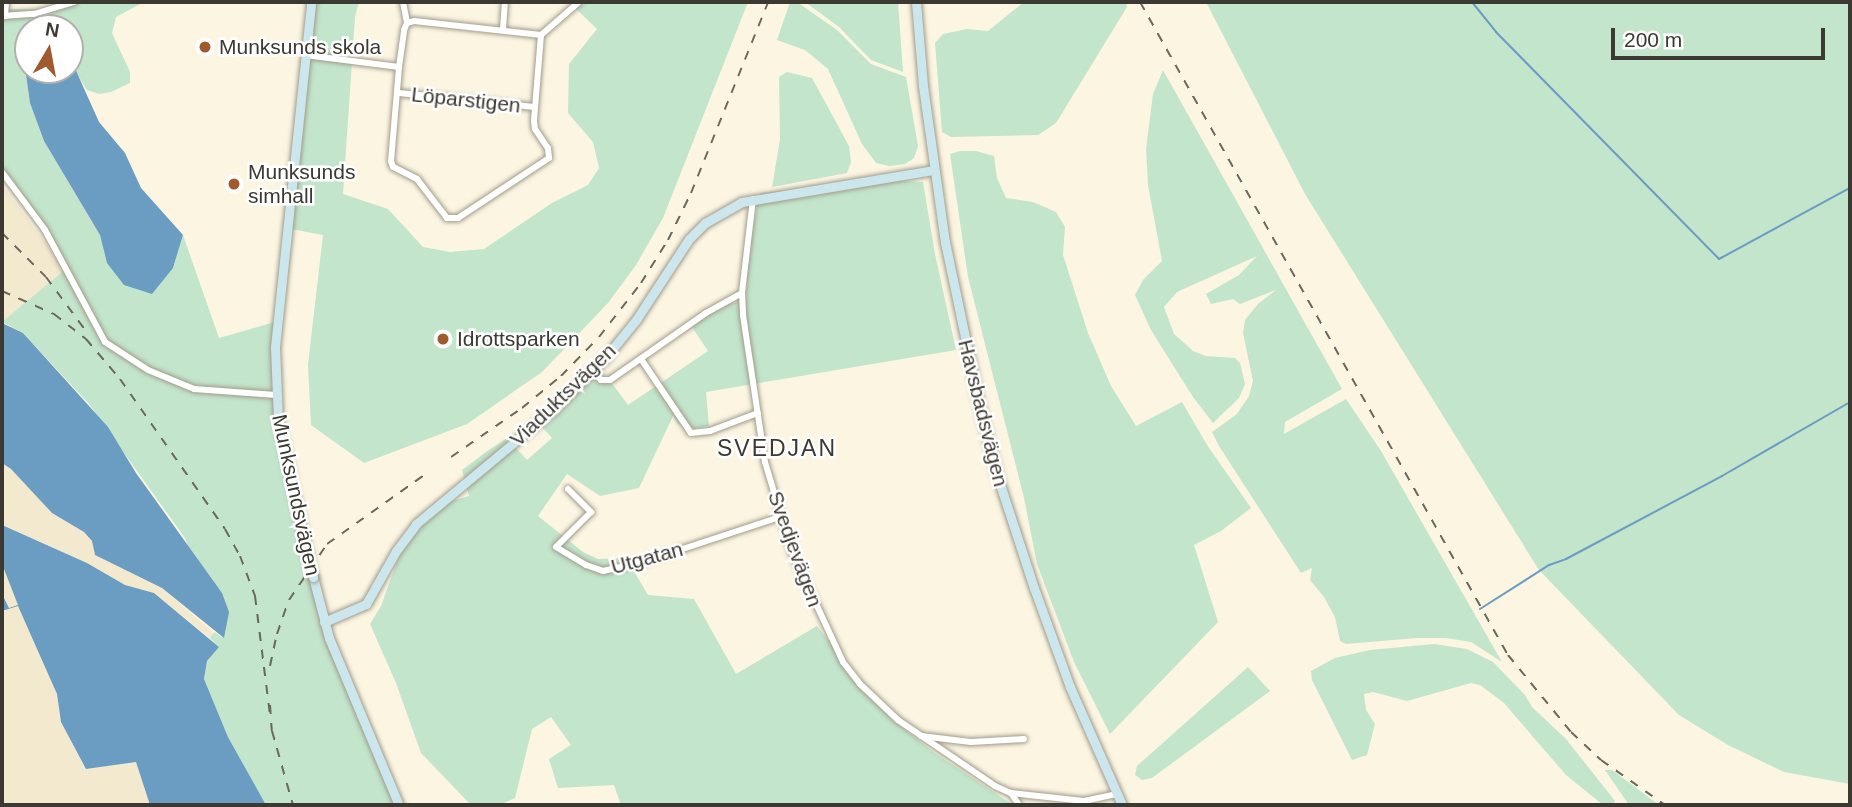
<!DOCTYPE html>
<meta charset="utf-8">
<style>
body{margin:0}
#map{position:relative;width:1852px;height:807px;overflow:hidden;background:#fbf5e2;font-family:Arial,sans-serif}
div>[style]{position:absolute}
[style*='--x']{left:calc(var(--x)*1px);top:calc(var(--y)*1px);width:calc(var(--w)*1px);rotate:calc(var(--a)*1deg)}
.built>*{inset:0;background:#f3e9cf}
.green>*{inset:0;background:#c2e5cc}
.water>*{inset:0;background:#6b9cc2}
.stream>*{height:2px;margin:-1px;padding:0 1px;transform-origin:1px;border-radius:1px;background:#6b9cc2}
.roads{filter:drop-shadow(0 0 2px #a29c8b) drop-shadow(0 0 2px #a29c8b)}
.street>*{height:6px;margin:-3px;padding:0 3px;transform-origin:3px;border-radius:3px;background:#fff}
.secondary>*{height:9px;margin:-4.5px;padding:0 4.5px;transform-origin:4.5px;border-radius:4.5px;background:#cbe6ed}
.rail>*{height:2px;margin-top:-1px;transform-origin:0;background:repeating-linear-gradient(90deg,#6b675d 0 9px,transparent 0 18px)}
.bridges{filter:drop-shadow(0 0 2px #a29c8b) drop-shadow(0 0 2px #a29c8b)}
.secondary-bridge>*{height:9px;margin:-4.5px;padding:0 4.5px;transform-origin:4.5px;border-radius:4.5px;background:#cbe6ed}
.dots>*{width:19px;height:19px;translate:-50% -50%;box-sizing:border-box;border:4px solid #fff;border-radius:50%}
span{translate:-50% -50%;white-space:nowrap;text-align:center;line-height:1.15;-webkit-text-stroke:5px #fff;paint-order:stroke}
.poi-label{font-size:21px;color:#3c3932}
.left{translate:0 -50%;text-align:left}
.street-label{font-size:21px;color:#3c3932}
.neighbourhood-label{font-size:23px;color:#3c3932;letter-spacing:2px}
.frame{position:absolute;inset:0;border:4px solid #3c3932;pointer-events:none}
.north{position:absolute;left:14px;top:14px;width:70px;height:70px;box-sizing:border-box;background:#fff;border:2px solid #b1b0ad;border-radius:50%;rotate:10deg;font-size:19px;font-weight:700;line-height:28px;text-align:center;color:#3c3932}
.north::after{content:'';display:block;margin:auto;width:24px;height:32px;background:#9f5b2e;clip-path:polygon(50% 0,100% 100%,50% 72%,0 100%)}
.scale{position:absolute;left:1611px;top:28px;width:214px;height:32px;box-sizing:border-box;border:4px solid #3c3932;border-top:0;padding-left:9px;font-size:21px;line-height:24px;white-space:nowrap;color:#3c3932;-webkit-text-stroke:5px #fff;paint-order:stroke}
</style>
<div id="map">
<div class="built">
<i style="clip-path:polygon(2px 185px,65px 269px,2px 323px)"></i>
<i style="clip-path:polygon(2px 463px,11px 469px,52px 513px,84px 532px,92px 541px,95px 555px,162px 588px,213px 632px,210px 638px,154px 593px,125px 585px,87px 563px,2px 525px)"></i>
<i style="clip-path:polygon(2px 564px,57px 694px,61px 722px,86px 769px,136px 762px,150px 805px,2px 805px,2px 611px,9px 609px,2px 594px)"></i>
</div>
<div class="green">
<i style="clip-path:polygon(66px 2px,144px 2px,116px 17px,112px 33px,130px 72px,130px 83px,111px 92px,99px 94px,87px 90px,70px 63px,70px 28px,28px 28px,24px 61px,30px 103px,44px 141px,100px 235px,107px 263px,173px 268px,183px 235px,219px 338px,275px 322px,272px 397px,288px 486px,324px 620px,400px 805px,266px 805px,228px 737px,204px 679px,207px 661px,219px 647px,210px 638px,214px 632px,223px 638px,185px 538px,89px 404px,23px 333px,2px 322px,68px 267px,2px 171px,2px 9px,39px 9px)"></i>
<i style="clip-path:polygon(307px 2px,359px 2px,355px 17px,343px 194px,388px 209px,423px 247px,450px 252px,484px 249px,552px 203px,588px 185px,599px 168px,593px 142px,568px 113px,569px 64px,597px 29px,574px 7px,579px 2px,748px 2px,663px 218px,636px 265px,608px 303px,542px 372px,467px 424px,364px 463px,311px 425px,308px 365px,323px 235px,291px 229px)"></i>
<i style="clip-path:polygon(790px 2px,797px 2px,837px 30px,871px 64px,906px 77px,918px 146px,914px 158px,905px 164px,889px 166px,876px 163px,862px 144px,828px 69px,805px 50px,777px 40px)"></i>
<i style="clip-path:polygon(805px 2px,898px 2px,903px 72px,871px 60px,839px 27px)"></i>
<i style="clip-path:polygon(1024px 2px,1126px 2px,1127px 7px,1056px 123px,1038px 135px,951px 137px,942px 132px,935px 43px,943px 34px,967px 29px,988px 31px)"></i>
<i style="clip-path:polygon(1206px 2px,1850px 2px,1850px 784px,1784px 772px,1728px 745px,1679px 715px,1539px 570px,1305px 194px)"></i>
<i style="clip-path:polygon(1163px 70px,1342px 389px,1285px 422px,1284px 434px,1346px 399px,1381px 451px,1502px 662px,1471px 642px,1446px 638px,1417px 638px,1346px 644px,1340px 641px,1335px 617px,1324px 597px,1310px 580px,1312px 568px,1301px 573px,1219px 446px,1212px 432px,1237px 414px,1249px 396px,1253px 381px,1243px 333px,1245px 320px,1258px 304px,1276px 290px,1240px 304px,1233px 299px,1211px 304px,1206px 294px,1239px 275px,1257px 256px,1177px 292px,1164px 307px,1174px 334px,1193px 351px,1206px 356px,1235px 358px,1240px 363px,1245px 384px,1239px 398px,1213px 423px,1193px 397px,1151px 330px,1135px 295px,1143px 280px,1162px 261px,1148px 185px,1146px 149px,1153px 94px)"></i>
<i style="clip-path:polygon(787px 72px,812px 78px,849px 146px,851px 162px,847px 173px,772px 187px,780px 139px,779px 77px)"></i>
<i style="clip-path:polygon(960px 151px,976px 151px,994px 156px,997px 178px,1006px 198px,1033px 202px,1056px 212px,1065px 227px,1063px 255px,1088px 333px,1111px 386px,1136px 426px,1182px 402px,1207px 445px,1251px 508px,1221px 531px,1194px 545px,1218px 622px,1110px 734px,1074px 662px,1037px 564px,1024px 498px,968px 277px,950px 154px)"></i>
<i style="clip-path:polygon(887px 180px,923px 182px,935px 254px,956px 350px,706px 392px,709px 426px,695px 428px,678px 424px,673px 416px,639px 488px,600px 496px,567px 474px,538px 516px,583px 552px,598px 559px,626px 558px,648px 595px,694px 599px,736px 674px,817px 626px,890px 718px,932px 751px,1013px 805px,621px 805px,614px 785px,558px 788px,549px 759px,571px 745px,551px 717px,532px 729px,515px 798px,499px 805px,471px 805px,421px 753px,396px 683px,370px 624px,381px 606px,402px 548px,420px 524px,445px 503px,469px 496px,462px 470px,486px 452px,507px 438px,527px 460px,552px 438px,533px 417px,587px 372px,608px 378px,628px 405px,708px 351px,690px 324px,726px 304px,746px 301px,748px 254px,760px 193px)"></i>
<i style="clip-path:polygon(1434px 644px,1467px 649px,1493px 662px,1525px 695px,1532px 707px,1566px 739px,1615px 801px,1613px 805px,1603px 805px,1566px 775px,1504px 703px,1480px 685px,1471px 683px,1407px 701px,1373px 692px,1364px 694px,1366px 710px,1375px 724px,1367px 755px,1352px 760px,1312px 680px,1311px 671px,1335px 658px,1370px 650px)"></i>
<i style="clip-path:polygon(1248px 667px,1270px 691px,1152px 778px,1142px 780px,1135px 775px,1137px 766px)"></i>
<i style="clip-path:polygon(1605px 770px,1612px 770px,1659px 805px,1629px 805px)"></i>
</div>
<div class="water">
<i style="clip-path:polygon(28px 48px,28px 70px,70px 70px,70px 63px,73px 64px,99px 122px,125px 153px,141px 188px,183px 235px,173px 268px,152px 294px,124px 285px,107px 263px,100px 235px,44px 141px,30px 103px,24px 61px)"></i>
<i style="clip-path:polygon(2px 323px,23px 333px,108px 427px,136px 473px,222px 593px,229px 612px,224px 638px,162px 588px,95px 555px,92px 541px,84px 532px,52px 513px,11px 469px,2px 463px)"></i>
<i style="clip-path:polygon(2px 525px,87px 563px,125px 585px,154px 593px,219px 647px,207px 661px,204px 679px,228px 737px,266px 805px,150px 805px,136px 762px,86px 769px,61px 722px,57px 694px,18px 606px,2px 611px,2px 594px,9px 608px,18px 605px,2px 564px)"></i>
</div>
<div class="stream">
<i style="--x:1472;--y:2;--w:38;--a:51"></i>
<i style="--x:1496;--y:32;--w:318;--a:45.5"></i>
<i style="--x:1719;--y:259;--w:149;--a:-28.5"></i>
<i style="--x:1480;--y:609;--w:82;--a:-32.5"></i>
<i style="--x:1549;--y:565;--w:18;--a:-19"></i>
<i style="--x:1566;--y:559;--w:177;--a:-28"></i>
<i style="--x:1722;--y:476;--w:148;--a:-30"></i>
</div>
<div class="roads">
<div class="street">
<i style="--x:403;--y:2;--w:21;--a:79"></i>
<i style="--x:2;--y:16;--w:32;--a:-4"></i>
<i style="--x:34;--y:14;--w:42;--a:-16.7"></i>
<i style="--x:5;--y:16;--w:14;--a:-86"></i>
<i style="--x:503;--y:29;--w:27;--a:-86"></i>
<i style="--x:541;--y:35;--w:50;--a:-41"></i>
<i style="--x:305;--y:55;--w:95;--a:7.3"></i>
<i style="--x:399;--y:67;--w:37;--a:-82"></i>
<i style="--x:404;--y:30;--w:8;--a:-67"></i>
<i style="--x:407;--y:23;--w:7;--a:-16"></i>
<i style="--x:414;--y:21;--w:128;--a:6.3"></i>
<i style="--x:541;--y:35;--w:86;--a:94.7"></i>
<i style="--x:534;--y:121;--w:8;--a:83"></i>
<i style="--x:535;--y:129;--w:23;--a:56"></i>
<i style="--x:548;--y:148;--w:10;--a:84"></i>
<i style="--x:549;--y:158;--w:109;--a:146.6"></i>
<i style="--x:458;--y:218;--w:11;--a:180"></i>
<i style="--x:447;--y:218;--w:49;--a:-127.6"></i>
<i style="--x:417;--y:179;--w:27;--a:-153"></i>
<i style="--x:393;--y:167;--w:6;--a:-108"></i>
<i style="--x:391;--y:161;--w:94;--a:-85.1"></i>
<i style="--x:399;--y:93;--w:136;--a:5.9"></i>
<i style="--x:2;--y:172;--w:72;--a:53.4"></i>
<i style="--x:45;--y:230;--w:127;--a:61.8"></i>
<i style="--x:105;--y:342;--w:51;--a:33.1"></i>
<i style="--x:148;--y:370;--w:50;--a:22.4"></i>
<i style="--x:194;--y:389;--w:82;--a:4.2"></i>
<i style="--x:753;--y:199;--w:95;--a:96.7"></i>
<i style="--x:742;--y:293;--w:22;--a:87"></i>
<i style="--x:743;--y:315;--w:149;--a:81.5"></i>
<i style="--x:765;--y:462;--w:94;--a:73.3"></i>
<i style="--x:792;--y:552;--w:121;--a:65.1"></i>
<i style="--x:843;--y:662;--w:28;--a:52"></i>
<i style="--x:860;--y:684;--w:52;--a:43.5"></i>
<i style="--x:898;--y:720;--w:117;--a:34.2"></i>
<i style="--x:995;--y:786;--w:17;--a:24"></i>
<i style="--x:1011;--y:793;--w:73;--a:6.3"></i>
<i style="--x:1084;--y:801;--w:34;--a:-12"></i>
<i style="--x:641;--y:359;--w:89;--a:56"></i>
<i style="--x:691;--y:433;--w:19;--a:-6"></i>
<i style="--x:710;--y:431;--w:51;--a:-20.6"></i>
<i style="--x:593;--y:371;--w:12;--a:48"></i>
<i style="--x:601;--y:380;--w:9;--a:0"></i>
<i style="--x:610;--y:380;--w:117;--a:-34.9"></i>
<i style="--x:706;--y:313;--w:41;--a:-29.1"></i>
<i style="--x:568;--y:489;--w:33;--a:45"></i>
<i style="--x:591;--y:512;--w:49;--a:135"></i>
<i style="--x:556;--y:547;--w:35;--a:31"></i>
<i style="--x:586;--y:565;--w:18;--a:19"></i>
<i style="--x:603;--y:571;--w:41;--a:-12.7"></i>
<i style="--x:643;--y:562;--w:144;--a:-18.2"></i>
<i style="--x:921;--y:736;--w:50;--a:6.8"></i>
<i style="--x:971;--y:742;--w:53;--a:-3.2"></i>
<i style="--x:1011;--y:793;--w:14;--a:56"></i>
</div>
<div class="secondary">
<i style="--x:916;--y:2;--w:84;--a:85.2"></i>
<i style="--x:923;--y:86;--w:158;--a:82"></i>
<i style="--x:945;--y:242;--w:166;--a:78.1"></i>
<i style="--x:979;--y:404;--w:76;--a:75.6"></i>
<i style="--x:998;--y:478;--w:116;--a:71.9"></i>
<i style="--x:1034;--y:588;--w:105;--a:70"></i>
<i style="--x:1070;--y:687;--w:129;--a:66.2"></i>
<i style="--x:307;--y:553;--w:137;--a:-102.2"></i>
<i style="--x:278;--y:419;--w:72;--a:-92.4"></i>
<i style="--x:275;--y:347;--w:347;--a:-84"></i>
<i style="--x:313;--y:577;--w:63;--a:75.3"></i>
<i style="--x:329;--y:638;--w:181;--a:67.3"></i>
<i style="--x:324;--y:622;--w:46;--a:-23.2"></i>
<i style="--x:366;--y:604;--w:61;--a:-60.5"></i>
<i style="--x:396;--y:551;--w:34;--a:-53"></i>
<i style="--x:416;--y:524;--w:180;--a:-39.8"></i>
<i style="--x:554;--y:409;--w:74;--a:-45"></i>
<i style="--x:606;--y:357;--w:48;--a:-51"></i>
<i style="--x:636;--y:320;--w:97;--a:-56.8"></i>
<i style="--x:689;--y:239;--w:23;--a:-45"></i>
<i style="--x:705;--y:223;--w:43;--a:-29.6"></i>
<i style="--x:742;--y:202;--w:195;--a:-9.5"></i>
</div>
</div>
<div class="rail">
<i style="--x:1140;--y:2;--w:750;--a:60.6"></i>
<i style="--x:1508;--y:655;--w:99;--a:50.7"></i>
<i style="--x:1571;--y:732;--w:41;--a:43"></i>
<i style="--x:1601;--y:760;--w:78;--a:35.1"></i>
<i style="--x:2;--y:233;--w:62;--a:45"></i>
<i style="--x:46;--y:277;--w:67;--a:53.5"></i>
<i style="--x:2;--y:291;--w:57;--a:23.9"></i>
<i style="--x:54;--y:314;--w:41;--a:38"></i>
<i style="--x:86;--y:339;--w:52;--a:49.6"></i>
<i style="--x:120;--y:379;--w:183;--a:55"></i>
<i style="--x:225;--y:529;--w:31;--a:61"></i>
<i style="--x:240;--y:556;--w:43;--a:69.4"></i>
<i style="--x:255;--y:596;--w:119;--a:82.8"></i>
<i style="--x:451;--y:457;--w:86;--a:-34.6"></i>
<i style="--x:522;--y:408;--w:50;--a:-39.4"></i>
<i style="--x:561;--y:376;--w:54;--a:-45.7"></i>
<i style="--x:599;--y:337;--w:68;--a:-52.1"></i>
<i style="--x:641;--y:283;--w:51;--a:-57.9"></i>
<i style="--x:668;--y:240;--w:52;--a:-63.9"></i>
<i style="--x:691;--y:193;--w:206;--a:-68"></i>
<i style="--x:270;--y:666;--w:33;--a:-78"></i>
<i style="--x:277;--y:634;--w:36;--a:-71"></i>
<i style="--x:289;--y:600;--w:68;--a:-55.8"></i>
<i style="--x:327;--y:544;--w:119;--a:-35.4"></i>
<i style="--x:270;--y:705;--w:26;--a:86"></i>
<i style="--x:272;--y:731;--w:77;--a:74.2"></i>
</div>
<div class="bridges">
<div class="secondary-bridge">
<i style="--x:307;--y:553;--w:25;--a:76"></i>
</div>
</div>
<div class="dots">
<i style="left:205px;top:47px;background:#9f5b2e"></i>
<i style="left:234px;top:184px;background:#9f5b2e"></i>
<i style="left:443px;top:339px;background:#9f5b2e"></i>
</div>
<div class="poi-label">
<span class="left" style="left:219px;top:47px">Munksunds skola</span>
<span class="left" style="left:248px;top:184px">Munksunds<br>simhall</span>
<span class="left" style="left:457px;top:339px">Idrottsparken</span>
</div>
<div class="street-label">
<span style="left:466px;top:100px;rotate:6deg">Löparstigen</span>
<span style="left:563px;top:395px;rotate:-44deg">Viaduktsvägen</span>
<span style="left:983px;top:413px;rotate:76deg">Havsbadsvägen</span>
<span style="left:296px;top:495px;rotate:78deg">Munksundsvägen</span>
<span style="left:795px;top:549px;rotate:70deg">Svedjevägen</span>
<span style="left:647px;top:558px;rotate:-15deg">Utgatan</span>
</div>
<div class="neighbourhood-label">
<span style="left:777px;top:448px">SVEDJAN</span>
</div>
<div class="frame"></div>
<div class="north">N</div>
<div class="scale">200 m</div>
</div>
